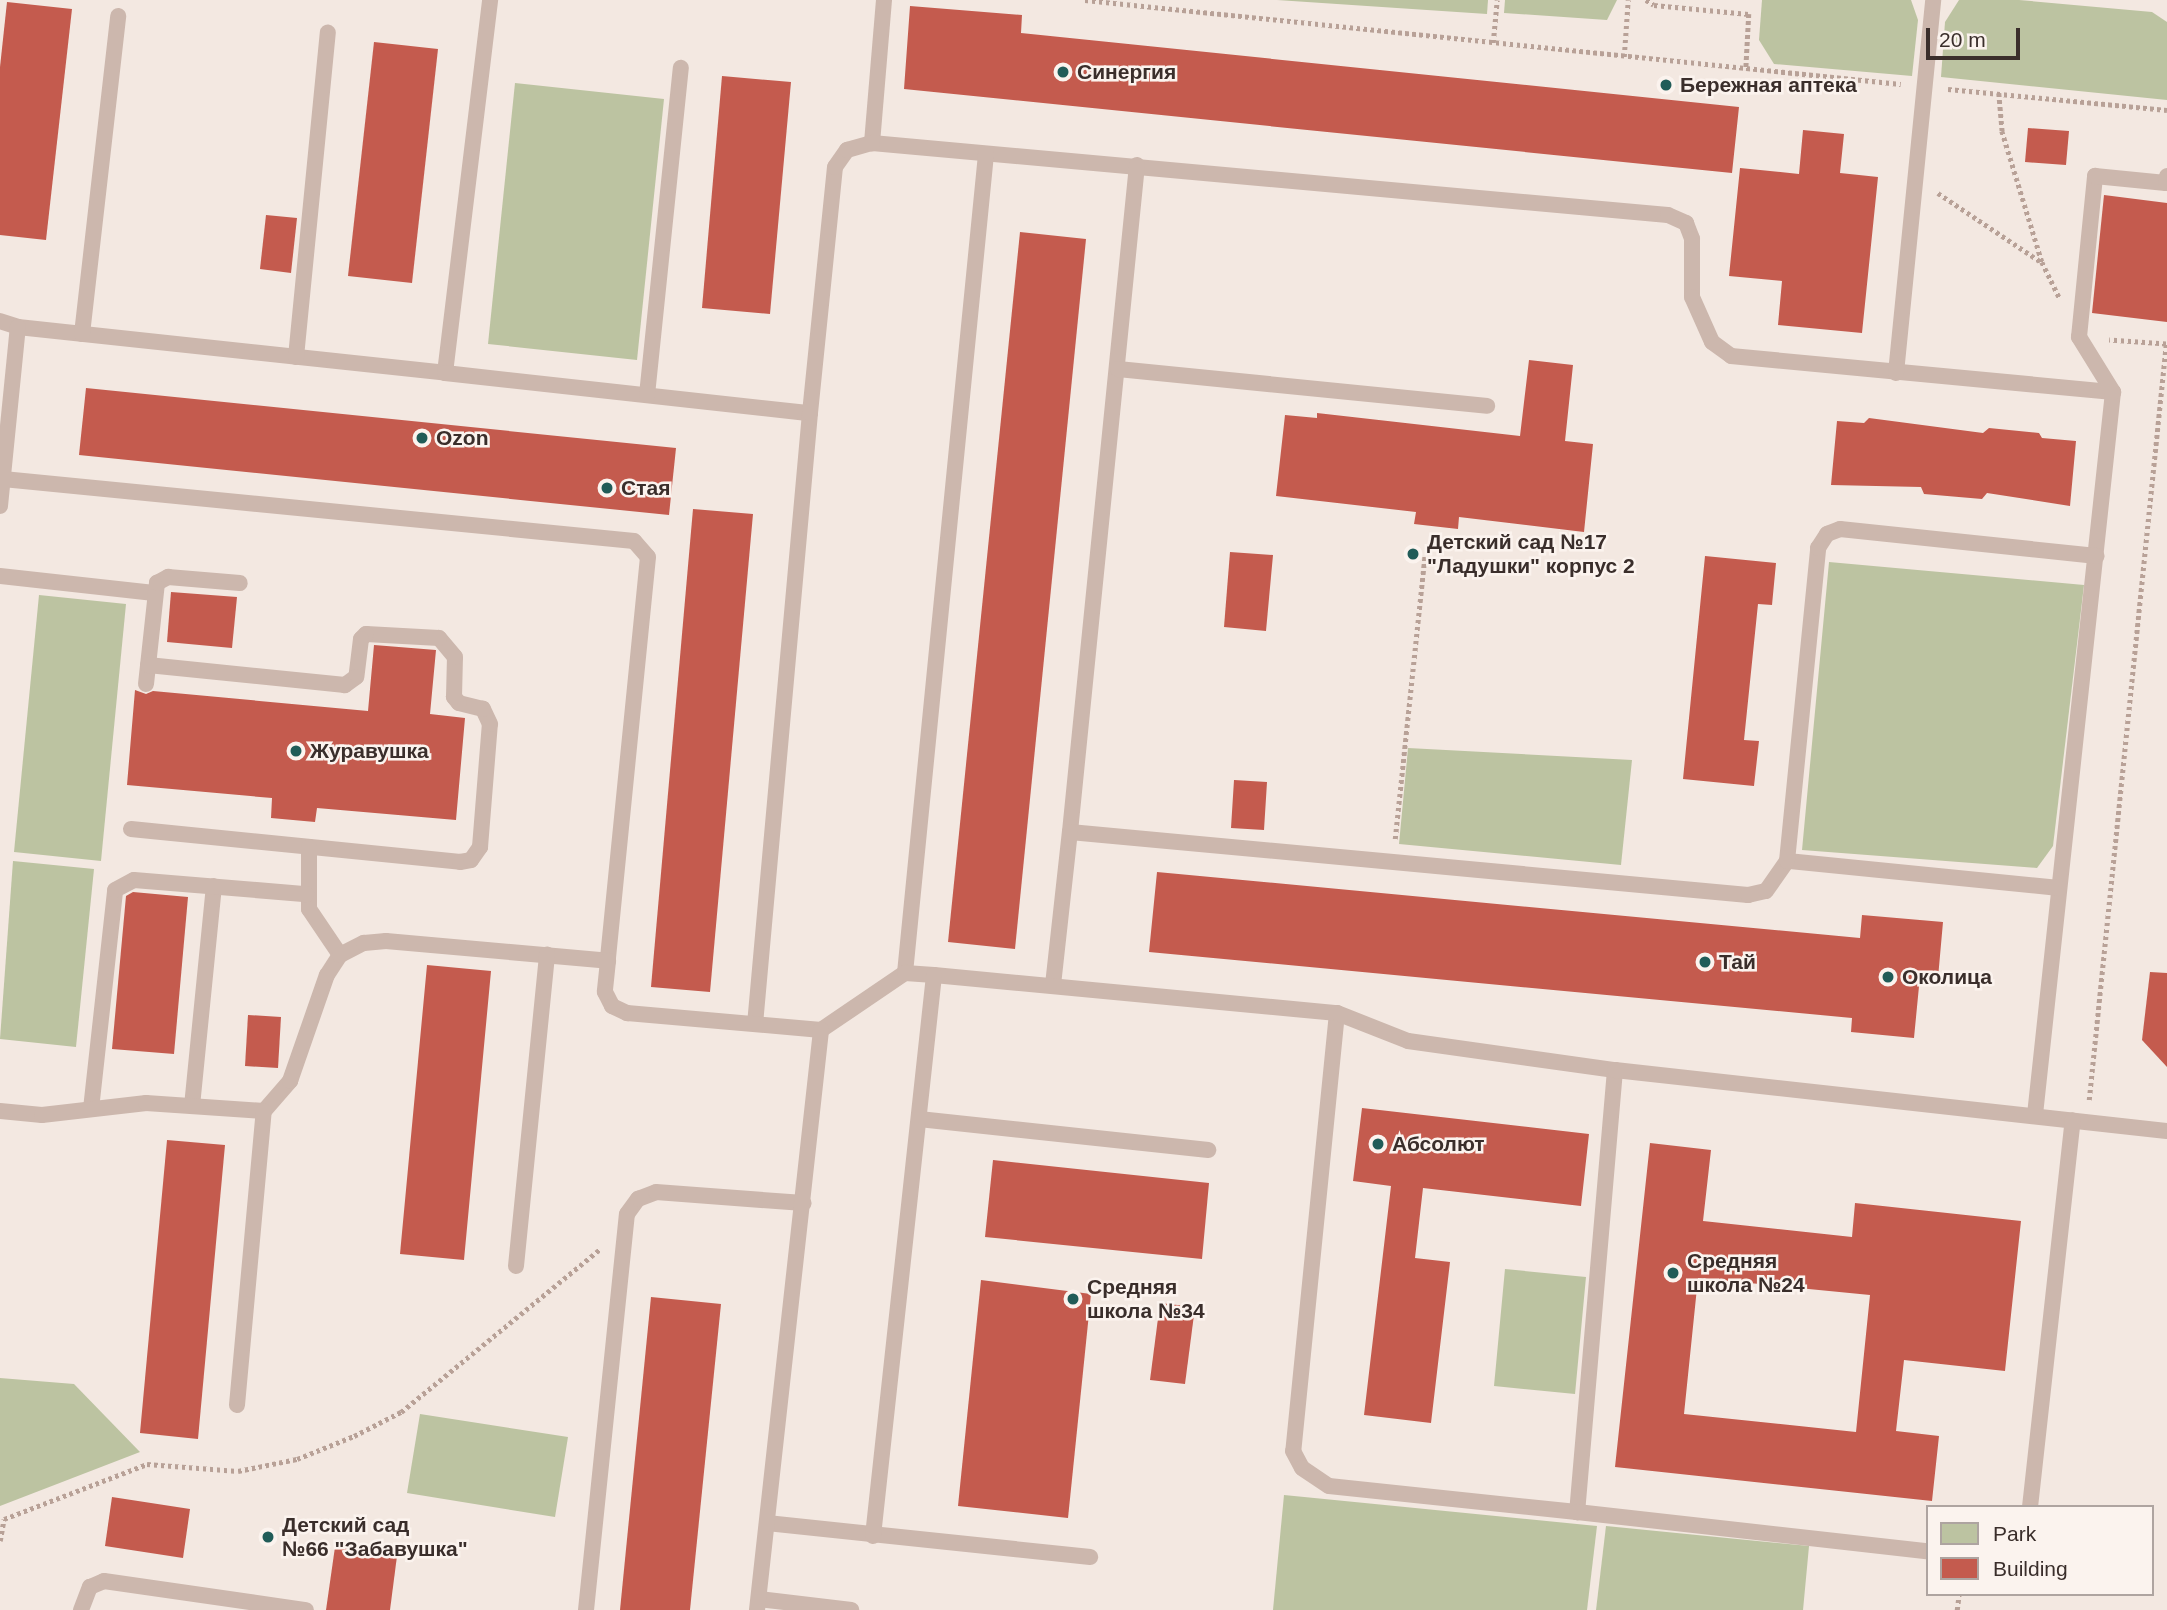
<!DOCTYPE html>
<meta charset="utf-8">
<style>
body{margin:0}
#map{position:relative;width:2167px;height:1610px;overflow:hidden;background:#f3e8e1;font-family:Helvetica,sans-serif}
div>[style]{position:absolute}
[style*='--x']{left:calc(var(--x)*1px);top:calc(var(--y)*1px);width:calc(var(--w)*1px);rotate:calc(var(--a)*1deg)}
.green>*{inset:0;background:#bcc3a1}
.building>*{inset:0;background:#c45b4e}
.path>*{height:4.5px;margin-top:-2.25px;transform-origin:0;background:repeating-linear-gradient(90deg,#b8a197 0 3.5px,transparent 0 7px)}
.service>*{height:16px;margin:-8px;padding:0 8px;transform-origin:8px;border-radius:8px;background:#ccb7ad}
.dots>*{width:19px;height:19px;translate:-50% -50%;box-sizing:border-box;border:4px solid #fbf3ee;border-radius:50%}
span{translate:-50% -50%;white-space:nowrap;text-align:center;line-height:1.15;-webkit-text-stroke:5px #fbf3ee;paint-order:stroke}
.poi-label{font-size:21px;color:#3a2e2b;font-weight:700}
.left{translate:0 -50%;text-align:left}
.legend{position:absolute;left:1926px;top:1505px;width:228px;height:91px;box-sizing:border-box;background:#fbf3ee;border:2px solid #aea4a0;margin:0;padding:9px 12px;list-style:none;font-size:21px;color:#3a2e2b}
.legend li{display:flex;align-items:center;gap:14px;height:35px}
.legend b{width:35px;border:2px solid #aea4a0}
.scale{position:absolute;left:1926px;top:28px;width:94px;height:32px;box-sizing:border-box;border:4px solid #3a2e2b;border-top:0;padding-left:9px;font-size:21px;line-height:24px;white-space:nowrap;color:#3a2e2b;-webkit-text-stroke:5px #fbf3ee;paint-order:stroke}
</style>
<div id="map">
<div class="green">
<i style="clip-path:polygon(1277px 0,1488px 0,1487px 14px)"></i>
<i style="clip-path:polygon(1505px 0,1617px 0,1607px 20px,1504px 13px)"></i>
<i style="clip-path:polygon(1762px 0,1911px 0,1918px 20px,1912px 76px,1774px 64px,1759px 40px)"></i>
<i style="clip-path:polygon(1959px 0,2019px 0,2152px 12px,2167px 22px,2167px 100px,1941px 77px,1945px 22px)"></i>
<i style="clip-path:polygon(515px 83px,664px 99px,637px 360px,488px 344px)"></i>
<i style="clip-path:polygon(1829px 562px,2084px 585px,2053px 846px,2037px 868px,1802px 850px)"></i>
<i style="clip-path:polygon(39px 595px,126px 604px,101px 861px,14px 852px)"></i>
<i style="clip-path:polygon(1408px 748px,1632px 760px,1621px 865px,1399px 844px)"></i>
<i style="clip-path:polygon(13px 861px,94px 869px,76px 1047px,0 1039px)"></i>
<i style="clip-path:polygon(1505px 1269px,1586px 1277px,1575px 1394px,1494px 1386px)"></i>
<i style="clip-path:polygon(0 1378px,74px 1384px,140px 1452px,0 1506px)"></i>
<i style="clip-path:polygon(420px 1414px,568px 1437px,555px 1517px,407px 1493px)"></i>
<i style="clip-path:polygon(1284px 1495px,1597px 1526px,1587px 1610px,1273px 1610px)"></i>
<i style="clip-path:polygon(1606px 1526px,1809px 1546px,1803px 1610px,1596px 1610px)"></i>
</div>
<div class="building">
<i style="clip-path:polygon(7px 2px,72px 9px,46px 240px,0 235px,0 67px)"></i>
<i style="clip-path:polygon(910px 6px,1022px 15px,1021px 33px,1739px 107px,1732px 173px,904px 89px)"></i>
<i style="clip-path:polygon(374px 42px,438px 49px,412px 283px,348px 276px)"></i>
<i style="clip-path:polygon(722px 76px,791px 82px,770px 314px,702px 308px)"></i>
<i style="clip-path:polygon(2028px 128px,2069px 131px,2066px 165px,2025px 162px)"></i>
<i style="clip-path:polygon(1803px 130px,1844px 134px,1840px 173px,1878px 177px,1862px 333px,1778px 325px,1782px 281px,1729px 276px,1740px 168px,1799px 174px)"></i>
<i style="clip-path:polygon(2104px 195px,2167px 203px,2167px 322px,2092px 313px)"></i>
<i style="clip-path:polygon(266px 215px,297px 218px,291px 273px,260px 269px)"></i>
<i style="clip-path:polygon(1020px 232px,1086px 239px,1015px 949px,948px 942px)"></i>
<i style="clip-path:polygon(1529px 360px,1573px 365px,1565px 441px,1593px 444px,1584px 532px,1459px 517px,1458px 529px,1414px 524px,1416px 512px,1276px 496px,1285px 415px,1317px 418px,1317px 413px,1520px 436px)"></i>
<i style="clip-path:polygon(86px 388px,676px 448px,669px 515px,79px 455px)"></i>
<i style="clip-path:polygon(1869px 418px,1983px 433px,1989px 428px,2039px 433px,2042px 438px,2076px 441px,2070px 506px,1987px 493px,1982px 499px,1924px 494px,1921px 487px,1831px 485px,1837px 421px,1864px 423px)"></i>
<i style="clip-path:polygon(693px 509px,753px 514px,710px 992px,651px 987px)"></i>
<i style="clip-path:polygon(1230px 552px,1273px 555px,1266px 631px,1224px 627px)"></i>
<i style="clip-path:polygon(1705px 556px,1776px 563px,1772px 605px,1758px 604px,1744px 740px,1759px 741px,1754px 786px,1683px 779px)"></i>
<i style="clip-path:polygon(171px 592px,237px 597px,232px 648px,167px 642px)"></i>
<i style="clip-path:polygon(374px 645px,436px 650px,430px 714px,465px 718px,456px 820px,317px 808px,315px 822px,271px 818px,272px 798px,127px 785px,135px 690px,146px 694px,153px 691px,368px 711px)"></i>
<i style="clip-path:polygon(1234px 780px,1267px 782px,1264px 830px,1231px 828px)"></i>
<i style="clip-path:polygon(1157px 872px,1860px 938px,1862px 915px,1943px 922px,1938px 978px,1920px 976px,1914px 1038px,1851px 1032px,1852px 1018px,1149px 952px)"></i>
<i style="clip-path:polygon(133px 892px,188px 897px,174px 1054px,112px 1049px,126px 896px)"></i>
<i style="clip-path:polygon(427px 965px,491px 971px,464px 1260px,400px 1254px)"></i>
<i style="clip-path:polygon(2150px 972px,2167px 973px,2167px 1067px,2142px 1040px)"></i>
<i style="clip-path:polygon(248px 1015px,281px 1017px,278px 1068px,245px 1066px)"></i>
<i style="clip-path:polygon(1362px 1108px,1589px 1134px,1581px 1206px,1423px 1188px,1415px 1258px,1450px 1262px,1431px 1423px,1364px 1415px,1391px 1186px,1353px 1181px)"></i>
<i style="clip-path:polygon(167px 1140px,225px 1145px,198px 1439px,140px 1433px)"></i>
<i style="clip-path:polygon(evenodd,1650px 1143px,1711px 1150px,1703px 1221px,1852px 1237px,1855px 1203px,2021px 1221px,2005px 1371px,1904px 1360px,1896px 1431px,1939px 1436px,1932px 1501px,1615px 1467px,1650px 1143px,1698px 1278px,1870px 1295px,1856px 1432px,1684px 1414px,1698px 1278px)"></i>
<i style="clip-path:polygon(993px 1160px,1209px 1183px,1202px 1259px,985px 1237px)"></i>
<i style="clip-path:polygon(981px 1280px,1091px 1294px,1068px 1518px,958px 1506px)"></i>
<i style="clip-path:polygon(651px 1297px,721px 1304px,690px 1610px,620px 1610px)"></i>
<i style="clip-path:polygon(1160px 1303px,1195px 1307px,1185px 1384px,1150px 1380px)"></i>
<i style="clip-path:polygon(112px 1497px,190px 1509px,183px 1558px,105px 1546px)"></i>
<i style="clip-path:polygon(335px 1547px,397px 1556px,390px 1610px,326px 1610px)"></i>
</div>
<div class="path">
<i style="--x:1085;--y:0;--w:820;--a:5.88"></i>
<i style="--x:1646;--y:0;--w:9;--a:32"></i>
<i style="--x:1654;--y:5;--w:95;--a:5.4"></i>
<i style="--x:1749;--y:14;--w:56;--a:93.1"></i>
<i style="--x:1493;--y:43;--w:43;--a:-84.7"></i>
<i style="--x:1624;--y:57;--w:57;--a:-86"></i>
<i style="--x:1948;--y:89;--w:220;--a:5.5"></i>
<i style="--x:1999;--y:93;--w:38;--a:85"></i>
<i style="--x:2002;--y:131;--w:137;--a:73"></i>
<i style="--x:2042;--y:262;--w:39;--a:64"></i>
<i style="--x:1938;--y:193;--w:124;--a:33.8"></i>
<i style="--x:1395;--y:839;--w:286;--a:-84"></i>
<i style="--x:2089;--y:1100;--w:760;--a:-84.18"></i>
<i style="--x:2166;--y:344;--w:57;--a:-176"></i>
<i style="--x:0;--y:1541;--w:22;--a:-80"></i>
<i style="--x:4;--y:1519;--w:153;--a:-21"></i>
<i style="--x:147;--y:1464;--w:91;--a:4.4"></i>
<i style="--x:238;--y:1471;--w:60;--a:-11.5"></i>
<i style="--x:297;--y:1459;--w:61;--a:-22"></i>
<i style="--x:354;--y:1436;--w:53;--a:-27.1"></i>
<i style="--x:401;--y:1412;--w:257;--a:-39.3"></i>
<i style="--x:1957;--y:1610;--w:16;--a:-83"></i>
</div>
<div class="service">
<i style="--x:884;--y:0;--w:144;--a:94.8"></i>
<i style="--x:872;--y:143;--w:799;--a:5.17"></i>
<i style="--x:1668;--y:215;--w:20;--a:24"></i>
<i style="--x:1686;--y:223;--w:17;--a:69"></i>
<i style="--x:1692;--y:239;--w:58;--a:90"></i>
<i style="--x:1692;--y:297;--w:49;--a:66"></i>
<i style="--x:1712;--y:342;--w:24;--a:36"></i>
<i style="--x:1731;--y:356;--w:384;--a:5.4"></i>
<i style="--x:2113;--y:392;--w:727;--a:96.16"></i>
<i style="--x:1137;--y:165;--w:670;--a:95.74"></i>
<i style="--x:1070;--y:832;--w:681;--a:5.31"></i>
<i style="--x:1748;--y:895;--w:18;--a:-13"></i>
<i style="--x:1766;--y:891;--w:37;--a:-55"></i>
<i style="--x:0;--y:321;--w:19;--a:18"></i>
<i style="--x:18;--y:327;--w:429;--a:6.1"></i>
<i style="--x:445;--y:373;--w:376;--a:-83.1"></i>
<i style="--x:82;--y:334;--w:320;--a:-83.5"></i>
<i style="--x:296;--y:357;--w:326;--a:-84.4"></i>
<i style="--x:1118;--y:369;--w:371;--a:5.7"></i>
<i style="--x:445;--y:373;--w:367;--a:6.3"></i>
<i style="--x:810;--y:413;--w:613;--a:95.14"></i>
<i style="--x:1896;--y:373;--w:375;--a:-84.3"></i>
<i style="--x:2113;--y:392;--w:65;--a:-121.7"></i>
<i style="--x:2079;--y:337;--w:162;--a:-84.3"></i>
<i style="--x:2095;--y:176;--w:71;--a:5.6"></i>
<i style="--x:2166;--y:183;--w:7;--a:-82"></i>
<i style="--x:647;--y:395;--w:329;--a:-84.1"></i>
<i style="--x:810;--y:413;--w:247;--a:-84.2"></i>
<i style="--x:835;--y:167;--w:21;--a:-55"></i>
<i style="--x:847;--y:150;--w:26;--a:-16"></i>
<i style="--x:3;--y:479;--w:634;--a:5.61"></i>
<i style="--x:634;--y:541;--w:21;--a:49"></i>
<i style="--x:648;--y:557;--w:406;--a:95.7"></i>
<i style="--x:0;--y:506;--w:180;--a:-84.3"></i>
<i style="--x:0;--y:576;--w:155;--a:6.3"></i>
<i style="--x:146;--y:684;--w:102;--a:-83.8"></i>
<i style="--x:157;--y:583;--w:13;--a:-29"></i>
<i style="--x:168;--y:577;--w:72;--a:4.8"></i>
<i style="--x:131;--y:829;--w:331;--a:5.7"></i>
<i style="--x:460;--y:862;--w:11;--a:-10"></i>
<i style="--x:471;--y:860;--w:16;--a:-55"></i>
<i style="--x:480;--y:847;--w:123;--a:-85.4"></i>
<i style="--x:490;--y:724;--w:17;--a:-115"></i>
<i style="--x:483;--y:709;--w:25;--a:-166"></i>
<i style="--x:459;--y:703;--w:8;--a:-130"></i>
<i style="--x:454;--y:697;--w:40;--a:-88.6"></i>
<i style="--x:455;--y:657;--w:25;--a:-130"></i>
<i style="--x:439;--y:638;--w:73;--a:-176.9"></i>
<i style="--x:366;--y:634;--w:7;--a:135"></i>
<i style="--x:361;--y:639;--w:38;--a:97"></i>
<i style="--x:356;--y:677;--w:14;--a:144"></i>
<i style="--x:345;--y:685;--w:198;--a:-174.2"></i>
<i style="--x:309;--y:847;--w:62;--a:90"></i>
<i style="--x:309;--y:909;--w:55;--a:56"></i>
<i style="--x:2059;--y:888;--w:273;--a:-174.3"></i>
<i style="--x:1787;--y:861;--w:315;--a:-84.3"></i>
<i style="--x:1818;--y:548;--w:17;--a:-57"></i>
<i style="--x:1827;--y:534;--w:14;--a:-21"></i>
<i style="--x:1840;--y:529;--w:258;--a:6"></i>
<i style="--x:905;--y:973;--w:823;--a:-84.35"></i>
<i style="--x:1053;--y:985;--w:154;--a:-83.7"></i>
<i style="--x:1337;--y:1013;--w:440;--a:95.7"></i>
<i style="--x:1293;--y:1451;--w:19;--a:62"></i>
<i style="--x:1302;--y:1468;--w:32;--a:34"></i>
<i style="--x:1329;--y:1486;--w:249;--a:6"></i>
<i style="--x:1615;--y:1070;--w:444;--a:94.9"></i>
<i style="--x:1577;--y:1512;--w:352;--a:6.4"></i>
<i style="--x:192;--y:1106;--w:221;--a:-84.3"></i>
<i style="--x:91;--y:1109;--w:220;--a:-83.7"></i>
<i style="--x:115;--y:890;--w:21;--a:-28"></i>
<i style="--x:134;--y:880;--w:173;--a:4.7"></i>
<i style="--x:0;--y:1111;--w:42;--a:5.4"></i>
<i style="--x:42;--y:1115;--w:105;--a:-6.6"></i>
<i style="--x:146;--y:1103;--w:118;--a:3.9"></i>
<i style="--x:264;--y:1111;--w:40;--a:-49"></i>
<i style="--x:290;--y:1081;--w:112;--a:-70.8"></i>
<i style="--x:327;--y:975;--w:24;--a:-57"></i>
<i style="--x:340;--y:955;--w:27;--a:-27"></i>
<i style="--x:364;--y:943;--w:22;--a:-5"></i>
<i style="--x:386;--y:941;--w:223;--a:5.1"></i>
<i style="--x:608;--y:961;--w:31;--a:96"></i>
<i style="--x:605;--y:992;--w:16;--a:63"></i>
<i style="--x:612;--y:1006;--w:17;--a:25"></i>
<i style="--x:627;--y:1013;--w:195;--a:5"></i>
<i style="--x:821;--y:1030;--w:102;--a:-34.2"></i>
<i style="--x:905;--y:973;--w:29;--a:4"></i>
<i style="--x:934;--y:975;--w:405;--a:5.4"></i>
<i style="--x:1337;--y:1013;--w:76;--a:21.5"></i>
<i style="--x:1408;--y:1041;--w:209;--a:8"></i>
<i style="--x:1615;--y:1070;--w:555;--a:6.31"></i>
<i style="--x:919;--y:1119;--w:291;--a:6.1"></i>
<i style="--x:516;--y:1266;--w:313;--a:-84.3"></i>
<i style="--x:237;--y:1405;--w:295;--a:-84.8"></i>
<i style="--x:2030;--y:1507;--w:389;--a:-83.7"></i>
<i style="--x:767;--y:1523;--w:325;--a:6"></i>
<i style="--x:873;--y:1536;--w:564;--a:-83.79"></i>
<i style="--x:759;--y:1599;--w:93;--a:6.8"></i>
<i style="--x:81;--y:1610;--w:25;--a:-69"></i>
<i style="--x:90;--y:1587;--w:15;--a:-23"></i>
<i style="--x:104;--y:1581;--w:204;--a:8.2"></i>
<i style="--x:586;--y:1610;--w:398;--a:-84.1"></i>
<i style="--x:627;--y:1214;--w:19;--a:-54"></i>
<i style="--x:638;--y:1199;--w:19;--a:-21"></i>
<i style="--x:656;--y:1192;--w:148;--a:4.3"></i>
<i style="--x:757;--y:1610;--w:584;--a:-83.7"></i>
</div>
<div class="dots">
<i style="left:1063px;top:72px;background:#215c58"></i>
<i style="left:1666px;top:85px;background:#215c58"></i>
<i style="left:422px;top:438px;background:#215c58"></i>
<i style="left:607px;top:488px;background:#215c58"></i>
<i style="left:1413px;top:554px;background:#215c58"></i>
<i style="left:296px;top:751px;background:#215c58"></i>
<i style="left:1705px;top:962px;background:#215c58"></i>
<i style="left:1888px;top:977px;background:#215c58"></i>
<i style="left:1378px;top:1144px;background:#215c58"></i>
<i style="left:1673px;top:1273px;background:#215c58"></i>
<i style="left:1073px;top:1299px;background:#215c58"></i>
<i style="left:268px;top:1537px;background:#215c58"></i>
</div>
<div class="poi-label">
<span class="left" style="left:1077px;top:72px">Синергия</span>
<span class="left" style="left:1680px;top:85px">Бережная аптека</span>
<span class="left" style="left:436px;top:438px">Ozon</span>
<span class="left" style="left:621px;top:488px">Стая</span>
<span class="left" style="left:1427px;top:554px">Детский сад №17<br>"Ладушки" корпус 2</span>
<span class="left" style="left:310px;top:751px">Журавушка</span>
<span class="left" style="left:1719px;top:962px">Тай</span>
<span class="left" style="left:1902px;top:977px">Околица</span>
<span class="left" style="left:1392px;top:1144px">Абсолют</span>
<span class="left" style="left:1687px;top:1273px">Средняя<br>школа №24</span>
<span class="left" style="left:1087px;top:1299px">Средняя<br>школа №34</span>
<span class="left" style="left:282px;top:1537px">Детский сад<br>№66 "Забавушка"</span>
</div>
<ul class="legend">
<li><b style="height:19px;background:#bcc3a1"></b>Park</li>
<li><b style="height:19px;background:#c45b4e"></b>Building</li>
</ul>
<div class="scale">20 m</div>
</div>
